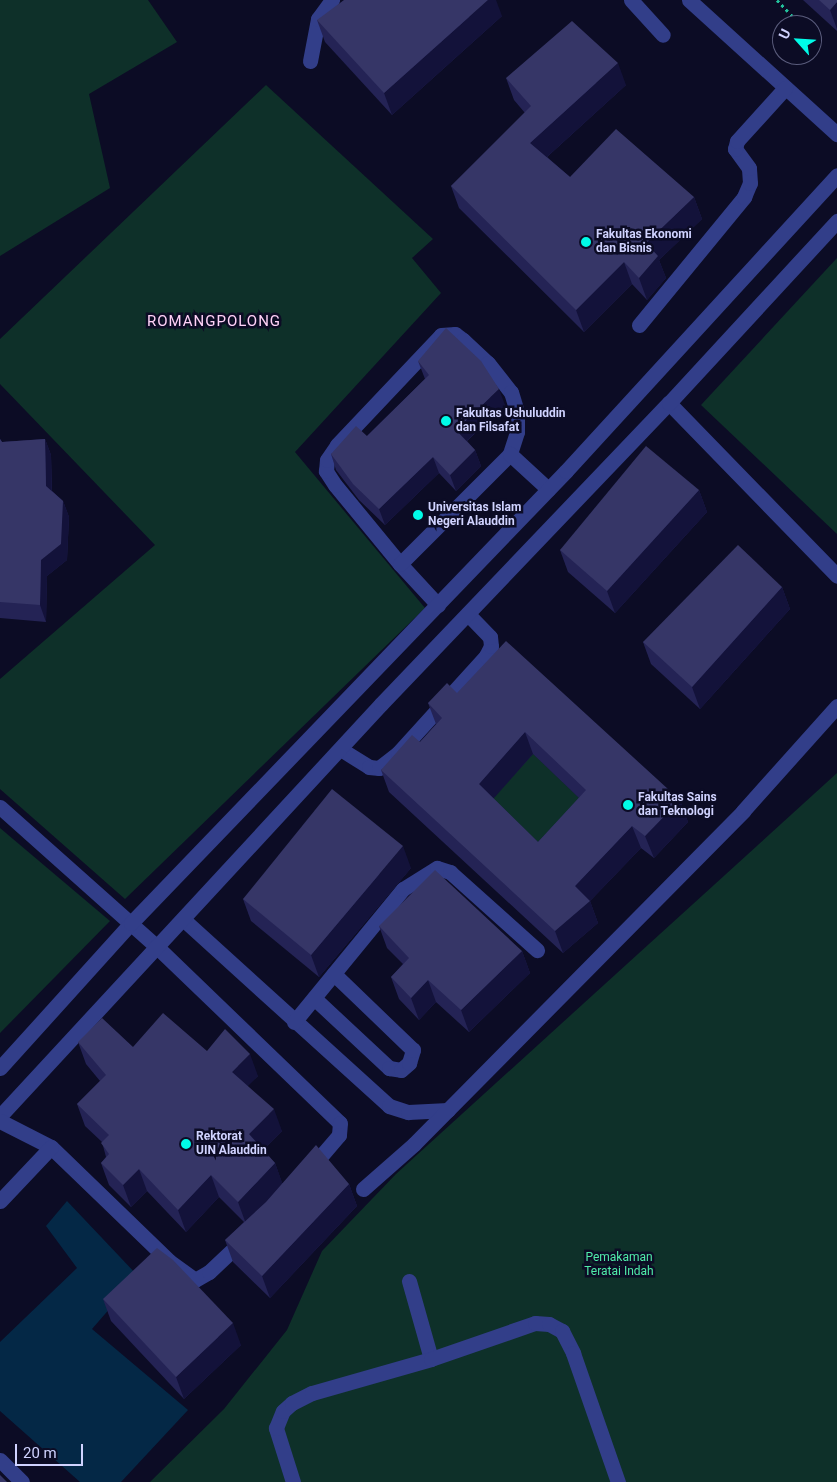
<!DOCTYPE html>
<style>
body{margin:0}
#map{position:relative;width:837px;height:1482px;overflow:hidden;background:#0c0c25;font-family:Roboto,sans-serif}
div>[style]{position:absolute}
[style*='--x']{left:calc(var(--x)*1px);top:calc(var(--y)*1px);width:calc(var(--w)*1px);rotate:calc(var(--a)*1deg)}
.green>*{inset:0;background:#0e3029}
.water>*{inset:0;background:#042846}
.path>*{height:3px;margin-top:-1.5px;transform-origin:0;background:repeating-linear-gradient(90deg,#22c29c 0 2.5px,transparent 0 6.5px)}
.minor>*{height:15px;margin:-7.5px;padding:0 7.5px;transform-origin:7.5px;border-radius:7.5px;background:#323e89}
.wall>*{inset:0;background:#242355}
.shaded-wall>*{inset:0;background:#13123a}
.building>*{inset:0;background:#363667}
.dots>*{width:14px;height:14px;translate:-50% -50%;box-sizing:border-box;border:2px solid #0c0c25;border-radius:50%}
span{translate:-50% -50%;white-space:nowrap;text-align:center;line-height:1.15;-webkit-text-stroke:5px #0c0c25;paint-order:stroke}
.poi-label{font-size:12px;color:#d0d3ff;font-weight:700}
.left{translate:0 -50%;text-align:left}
.park-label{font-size:12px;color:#50eca9}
.quarter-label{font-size:15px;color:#ffd2f7;letter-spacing:1px}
.north{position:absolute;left:772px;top:15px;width:50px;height:50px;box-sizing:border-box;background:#0c0c25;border:1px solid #5a5c7c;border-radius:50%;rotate:296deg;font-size:14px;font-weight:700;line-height:20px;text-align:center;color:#d0d3ff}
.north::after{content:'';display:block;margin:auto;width:18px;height:22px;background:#00fbe8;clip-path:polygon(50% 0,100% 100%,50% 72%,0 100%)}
.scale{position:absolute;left:15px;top:1444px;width:68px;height:22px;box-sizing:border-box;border:2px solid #d0d3ff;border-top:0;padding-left:6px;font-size:15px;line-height:18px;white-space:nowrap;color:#d0d3ff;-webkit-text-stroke:4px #0c0c25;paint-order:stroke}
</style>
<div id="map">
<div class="green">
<i style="clip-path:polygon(0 0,148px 0,177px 42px,89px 94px,110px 188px,0 256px)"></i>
<i style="clip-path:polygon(266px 85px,433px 239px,412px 258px,441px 293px,295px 452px,425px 608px,125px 899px,0 789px,0 679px,155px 545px,0 384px,0 339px)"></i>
<i style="clip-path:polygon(837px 258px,837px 534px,701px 405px)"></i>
<i style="clip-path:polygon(523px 744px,594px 812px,546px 864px,478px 797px)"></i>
<i style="clip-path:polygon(837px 773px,837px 1482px,150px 1482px,224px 1409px,287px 1330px,322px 1251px,396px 1174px)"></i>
<i style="clip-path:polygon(0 828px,110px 921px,0 1033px)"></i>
</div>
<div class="water">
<i style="clip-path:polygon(67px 1201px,138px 1276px,92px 1329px,188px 1410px,121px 1482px,80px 1482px,0 1411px,0 1342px,77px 1268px,46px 1226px)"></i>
</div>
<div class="path">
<i style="--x:777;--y:0;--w:35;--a:46"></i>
</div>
<div class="minor">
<i style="--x:631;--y:0;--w:47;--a:47.6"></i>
<i style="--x:689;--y:0;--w:200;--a:42.2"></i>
<i style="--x:310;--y:61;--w:43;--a:-79.2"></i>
<i style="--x:318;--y:19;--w:24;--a:-54"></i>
<i style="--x:639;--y:325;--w:166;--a:-50.6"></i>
<i style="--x:744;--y:197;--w:15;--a:-67"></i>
<i style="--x:750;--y:183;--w:15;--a:-94"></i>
<i style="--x:749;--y:168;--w:24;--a:-126"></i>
<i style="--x:735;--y:149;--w:8;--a:-76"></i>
<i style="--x:737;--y:141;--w:72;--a:-47.8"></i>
<i style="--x:669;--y:403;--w:241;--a:45.8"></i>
<i style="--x:400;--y:564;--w:102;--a:-129.4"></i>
<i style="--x:335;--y:485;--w:17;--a:-123"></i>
<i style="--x:326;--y:471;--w:11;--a:-85"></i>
<i style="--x:327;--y:460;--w:18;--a:-56"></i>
<i style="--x:337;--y:445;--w:151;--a:-46.6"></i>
<i style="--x:441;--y:335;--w:14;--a:-4"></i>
<i style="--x:455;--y:334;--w:10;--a:37"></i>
<i style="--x:463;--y:340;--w:34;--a:43"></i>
<i style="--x:488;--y:363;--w:37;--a:52"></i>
<i style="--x:511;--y:392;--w:21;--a:73"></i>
<i style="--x:517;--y:412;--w:20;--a:90"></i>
<i style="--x:517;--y:432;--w:23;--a:108"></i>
<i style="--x:438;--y:605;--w:56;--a:-132.8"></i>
<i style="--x:400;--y:564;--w:156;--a:-45"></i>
<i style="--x:510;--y:454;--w:52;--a:42.6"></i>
<i style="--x:342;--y:750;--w:32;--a:32"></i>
<i style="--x:369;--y:767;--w:10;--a:6"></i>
<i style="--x:379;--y:768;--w:24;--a:-38"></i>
<i style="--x:398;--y:753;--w:131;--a:-47.8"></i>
<i style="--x:486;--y:656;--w:11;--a:-63"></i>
<i style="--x:491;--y:646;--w:9;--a:-96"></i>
<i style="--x:490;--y:637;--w:32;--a:-134"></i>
<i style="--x:0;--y:807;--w:209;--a:41.7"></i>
<i style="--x:156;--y:946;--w:255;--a:43.9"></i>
<i style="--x:340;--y:1123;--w:12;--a:95"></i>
<i style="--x:339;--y:1135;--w:45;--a:130.5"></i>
<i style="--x:184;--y:920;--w:277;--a:42.2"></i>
<i style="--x:389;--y:1106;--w:20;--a:18"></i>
<i style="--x:408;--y:1112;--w:40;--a:-2.9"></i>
<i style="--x:314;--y:998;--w:103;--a:43"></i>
<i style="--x:389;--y:1068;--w:12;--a:9"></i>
<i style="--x:401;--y:1070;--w:11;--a:-41"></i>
<i style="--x:409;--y:1063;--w:14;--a:-73"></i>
<i style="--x:413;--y:1050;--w:110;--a:-136.1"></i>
<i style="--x:294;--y:1022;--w:172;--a:-50.7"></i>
<i style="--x:403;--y:889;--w:40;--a:-32"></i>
<i style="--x:437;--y:868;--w:14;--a:17"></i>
<i style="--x:450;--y:872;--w:117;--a:41.9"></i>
<i style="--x:0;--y:1068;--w:195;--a:-47.9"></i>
<i style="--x:131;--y:923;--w:627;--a:-46.1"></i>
<i style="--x:566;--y:471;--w:401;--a:-47.5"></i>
<i style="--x:0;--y:1116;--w:561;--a:-47.24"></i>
<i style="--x:381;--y:704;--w:417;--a:-46.3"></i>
<i style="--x:669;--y:403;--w:248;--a:-47.3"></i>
<i style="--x:0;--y:1121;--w:57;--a:27"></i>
<i style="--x:51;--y:1147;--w:164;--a:44"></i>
<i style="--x:169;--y:1261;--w:32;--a:36"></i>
<i style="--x:195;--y:1280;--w:16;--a:-30"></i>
<i style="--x:209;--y:1272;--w:47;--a:-43.3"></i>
<i style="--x:363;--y:1189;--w:68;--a:-41.4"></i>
<i style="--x:414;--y:1144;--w:468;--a:-45.3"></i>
<i style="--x:743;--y:811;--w:141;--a:-48.2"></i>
<i style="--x:0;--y:1201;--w:74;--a:-46.6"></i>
<i style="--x:409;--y:1281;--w:81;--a:74.2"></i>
<i style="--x:0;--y:1460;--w:31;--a:45"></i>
<i style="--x:293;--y:1482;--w:57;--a:-107.5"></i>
<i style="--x:276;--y:1428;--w:18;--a:-68"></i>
<i style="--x:283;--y:1411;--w:12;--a:-42"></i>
<i style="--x:292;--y:1403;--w:22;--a:-27"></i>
<i style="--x:312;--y:1393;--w:124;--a:-15.9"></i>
<i style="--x:431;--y:1359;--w:110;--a:-19.1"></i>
<i style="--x:535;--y:1323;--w:14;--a:4"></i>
<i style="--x:549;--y:1324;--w:15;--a:28"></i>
<i style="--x:562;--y:1331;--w:25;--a:63"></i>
<i style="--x:573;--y:1353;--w:137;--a:70.8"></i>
</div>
<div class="wall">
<i style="clip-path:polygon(803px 0,837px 0,837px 31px)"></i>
<i style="clip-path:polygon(502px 16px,392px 115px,325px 42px,317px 20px)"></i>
<i style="clip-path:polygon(506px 78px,626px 85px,547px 157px,570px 177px,694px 197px,702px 219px,659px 260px,666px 278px,647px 300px,632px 284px,584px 332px,459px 208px,451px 186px,525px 113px,514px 100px)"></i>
<i style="clip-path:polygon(418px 361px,505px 405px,467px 441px,475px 450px,481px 466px,456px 491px,439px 473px,385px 525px,359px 500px,336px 470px,331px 454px,367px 436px,425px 379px)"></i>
<i style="clip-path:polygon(0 439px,2px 442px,45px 439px,51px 455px,52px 491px,63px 501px,69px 517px,67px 560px,47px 576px,46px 622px,0 618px)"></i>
<i style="clip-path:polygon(699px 490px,707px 512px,615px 613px,568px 572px,560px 550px)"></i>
<i style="clip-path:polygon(782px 587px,790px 609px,700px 709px,651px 664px,643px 642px)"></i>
<i style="clip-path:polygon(evenodd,457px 693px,680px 800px,688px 822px,654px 858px,641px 848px,590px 901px,598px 923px,563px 953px,389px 792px,381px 770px,420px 742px,436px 724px,428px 703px,457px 693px,533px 754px,579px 798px,538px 842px,493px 798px,533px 754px)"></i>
<i style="clip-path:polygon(411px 868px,319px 977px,251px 921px,243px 899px)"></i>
<i style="clip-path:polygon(379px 926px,522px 951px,530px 973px,469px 1032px,436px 1002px,419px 1020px,399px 999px,391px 977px,403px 964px,387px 948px)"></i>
<i style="clip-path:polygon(78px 1042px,133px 1047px,207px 1051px,258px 1076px,247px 1086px,282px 1131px,263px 1150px,275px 1163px,282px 1183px,349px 1184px,357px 1206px,270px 1298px,233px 1262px,225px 1240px,244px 1222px,219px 1197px,186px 1232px,147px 1191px,131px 1207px,109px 1185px,101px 1163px,106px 1157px,102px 1142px,85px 1126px,77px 1104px,100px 1081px,86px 1064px)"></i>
<i style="clip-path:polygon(103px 1299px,241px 1345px,184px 1399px,111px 1321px)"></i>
</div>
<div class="shaded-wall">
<i style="clip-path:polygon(488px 0,496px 0,502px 16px,392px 115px,384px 93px)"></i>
<i style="clip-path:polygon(837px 2px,837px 29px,830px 10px)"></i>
<i style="clip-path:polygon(618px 63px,626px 85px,538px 165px,530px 143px)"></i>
<i style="clip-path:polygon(694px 197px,702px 219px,659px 260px,666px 278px,647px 300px,639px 278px,646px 243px)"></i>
<i style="clip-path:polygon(624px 262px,632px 284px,584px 332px,576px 310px)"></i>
<i style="clip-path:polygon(499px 389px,505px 405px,461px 446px,456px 430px)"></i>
<i style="clip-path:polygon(45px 439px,51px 455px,52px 502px,46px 486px)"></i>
<i style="clip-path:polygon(475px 450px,481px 466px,456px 491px,450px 475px)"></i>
<i style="clip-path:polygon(433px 457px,439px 473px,385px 525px,379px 509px)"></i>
<i style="clip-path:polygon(699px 490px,707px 512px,615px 613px,607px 591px)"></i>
<i style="clip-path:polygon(63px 501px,69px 517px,67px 560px,47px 576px,46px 622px,40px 605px,41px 560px)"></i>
<i style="clip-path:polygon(782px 587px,790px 609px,700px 709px,692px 687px)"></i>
<i style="clip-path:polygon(525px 732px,533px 754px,487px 806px,479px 784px)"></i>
<i style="clip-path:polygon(680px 800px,688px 822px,654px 858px,645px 836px)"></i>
<i style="clip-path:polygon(632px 826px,641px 848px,590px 901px,598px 923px,563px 953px,555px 931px,575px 886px)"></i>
<i style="clip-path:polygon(403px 846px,411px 868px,319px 977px,311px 955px)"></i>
<i style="clip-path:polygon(522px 951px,530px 973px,469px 1032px,461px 1010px)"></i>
<i style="clip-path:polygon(428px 980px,436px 1002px,419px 1020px,411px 998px)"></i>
<i style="clip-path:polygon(250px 1054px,258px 1076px,240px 1094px,232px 1072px)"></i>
<i style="clip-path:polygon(274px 1109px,282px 1131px,257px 1156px,249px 1134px)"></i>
<i style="clip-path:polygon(275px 1163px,283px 1185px,246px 1224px,238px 1202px)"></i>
<i style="clip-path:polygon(139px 1169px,147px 1191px,131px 1207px,123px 1185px)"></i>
<i style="clip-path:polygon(211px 1175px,219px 1197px,186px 1232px,178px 1210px)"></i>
<i style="clip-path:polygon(349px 1184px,357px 1206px,270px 1298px,262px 1276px)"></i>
<i style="clip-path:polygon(233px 1323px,241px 1345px,184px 1399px,176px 1377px)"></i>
</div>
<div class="building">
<i style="clip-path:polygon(344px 0,488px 0,384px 93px,317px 20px)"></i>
<i style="clip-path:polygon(819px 0,837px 0,837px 2px,830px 10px)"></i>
<i style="clip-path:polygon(572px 21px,618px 63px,530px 143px,570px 177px,616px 129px,694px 197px,646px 243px,658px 256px,639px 278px,624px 262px,576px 310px,451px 186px,531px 106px,506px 78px)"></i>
<i style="clip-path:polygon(446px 328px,481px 361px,499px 389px,456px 430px,475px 450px,450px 475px,433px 457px,379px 509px,353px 484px,331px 454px,356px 426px,367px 436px,429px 375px,418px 361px)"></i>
<i style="clip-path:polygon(0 439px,2px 442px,45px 439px,46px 486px,63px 501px,61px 544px,41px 560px,40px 605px,0 602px)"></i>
<i style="clip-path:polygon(646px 446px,699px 490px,607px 591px,560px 550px)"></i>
<i style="clip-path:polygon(738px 545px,782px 587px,692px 687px,643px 642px)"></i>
<i style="clip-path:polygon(evenodd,506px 641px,680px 800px,645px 836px,632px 826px,575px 886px,590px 901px,555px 931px,381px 770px,412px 735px,420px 742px,442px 718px,428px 703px,447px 683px,457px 693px,506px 641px,525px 732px,586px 790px,538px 842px,479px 784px,525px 732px)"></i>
<i style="clip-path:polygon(332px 789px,403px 846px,311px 955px,243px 899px)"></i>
<i style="clip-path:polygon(435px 870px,522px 951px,461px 1010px,428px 980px,411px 998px,391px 977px,409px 958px,379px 926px)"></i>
<i style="clip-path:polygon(163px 1013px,207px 1051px,225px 1029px,250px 1054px,232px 1072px,274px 1109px,249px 1134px,275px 1163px,238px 1202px,211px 1175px,178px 1210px,139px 1169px,123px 1185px,101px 1163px,109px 1154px,101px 1143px,109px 1135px,77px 1104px,106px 1075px,78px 1042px,102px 1018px,133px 1047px)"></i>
<i style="clip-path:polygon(316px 1145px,349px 1184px,262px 1276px,225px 1240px,266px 1202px)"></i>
<i style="clip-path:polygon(157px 1248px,173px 1260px,233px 1323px,176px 1377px,103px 1299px)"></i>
<i style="clip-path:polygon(0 1475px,7px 1482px,0 1482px)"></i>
</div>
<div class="dots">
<i style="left:586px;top:242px;background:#00fbe8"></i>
<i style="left:446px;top:421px;background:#00fbe8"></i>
<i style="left:418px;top:515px;background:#00fbe8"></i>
<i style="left:628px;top:805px;background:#00fbe8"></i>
<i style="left:186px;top:1144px;background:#00fbe8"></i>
</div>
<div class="poi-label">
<span class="left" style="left:596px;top:242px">Fakultas Ekonomi<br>dan Bisnis</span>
<span class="left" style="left:456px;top:421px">Fakultas Ushuluddin<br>dan Filsafat</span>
<span class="left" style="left:428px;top:515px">Universitas Islam<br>Negeri Alauddin</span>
<span class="left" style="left:638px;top:805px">Fakultas Sains<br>dan Teknologi</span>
<span class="left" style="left:196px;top:1144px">Rektorat<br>UIN Alauddin</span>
</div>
<div class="park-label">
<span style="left:619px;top:1265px">Pemakaman<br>Teratai Indah</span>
</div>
<div class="quarter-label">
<span style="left:214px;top:322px">ROMANGPOLONG</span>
</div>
<div class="north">U</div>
<div class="scale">20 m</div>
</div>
